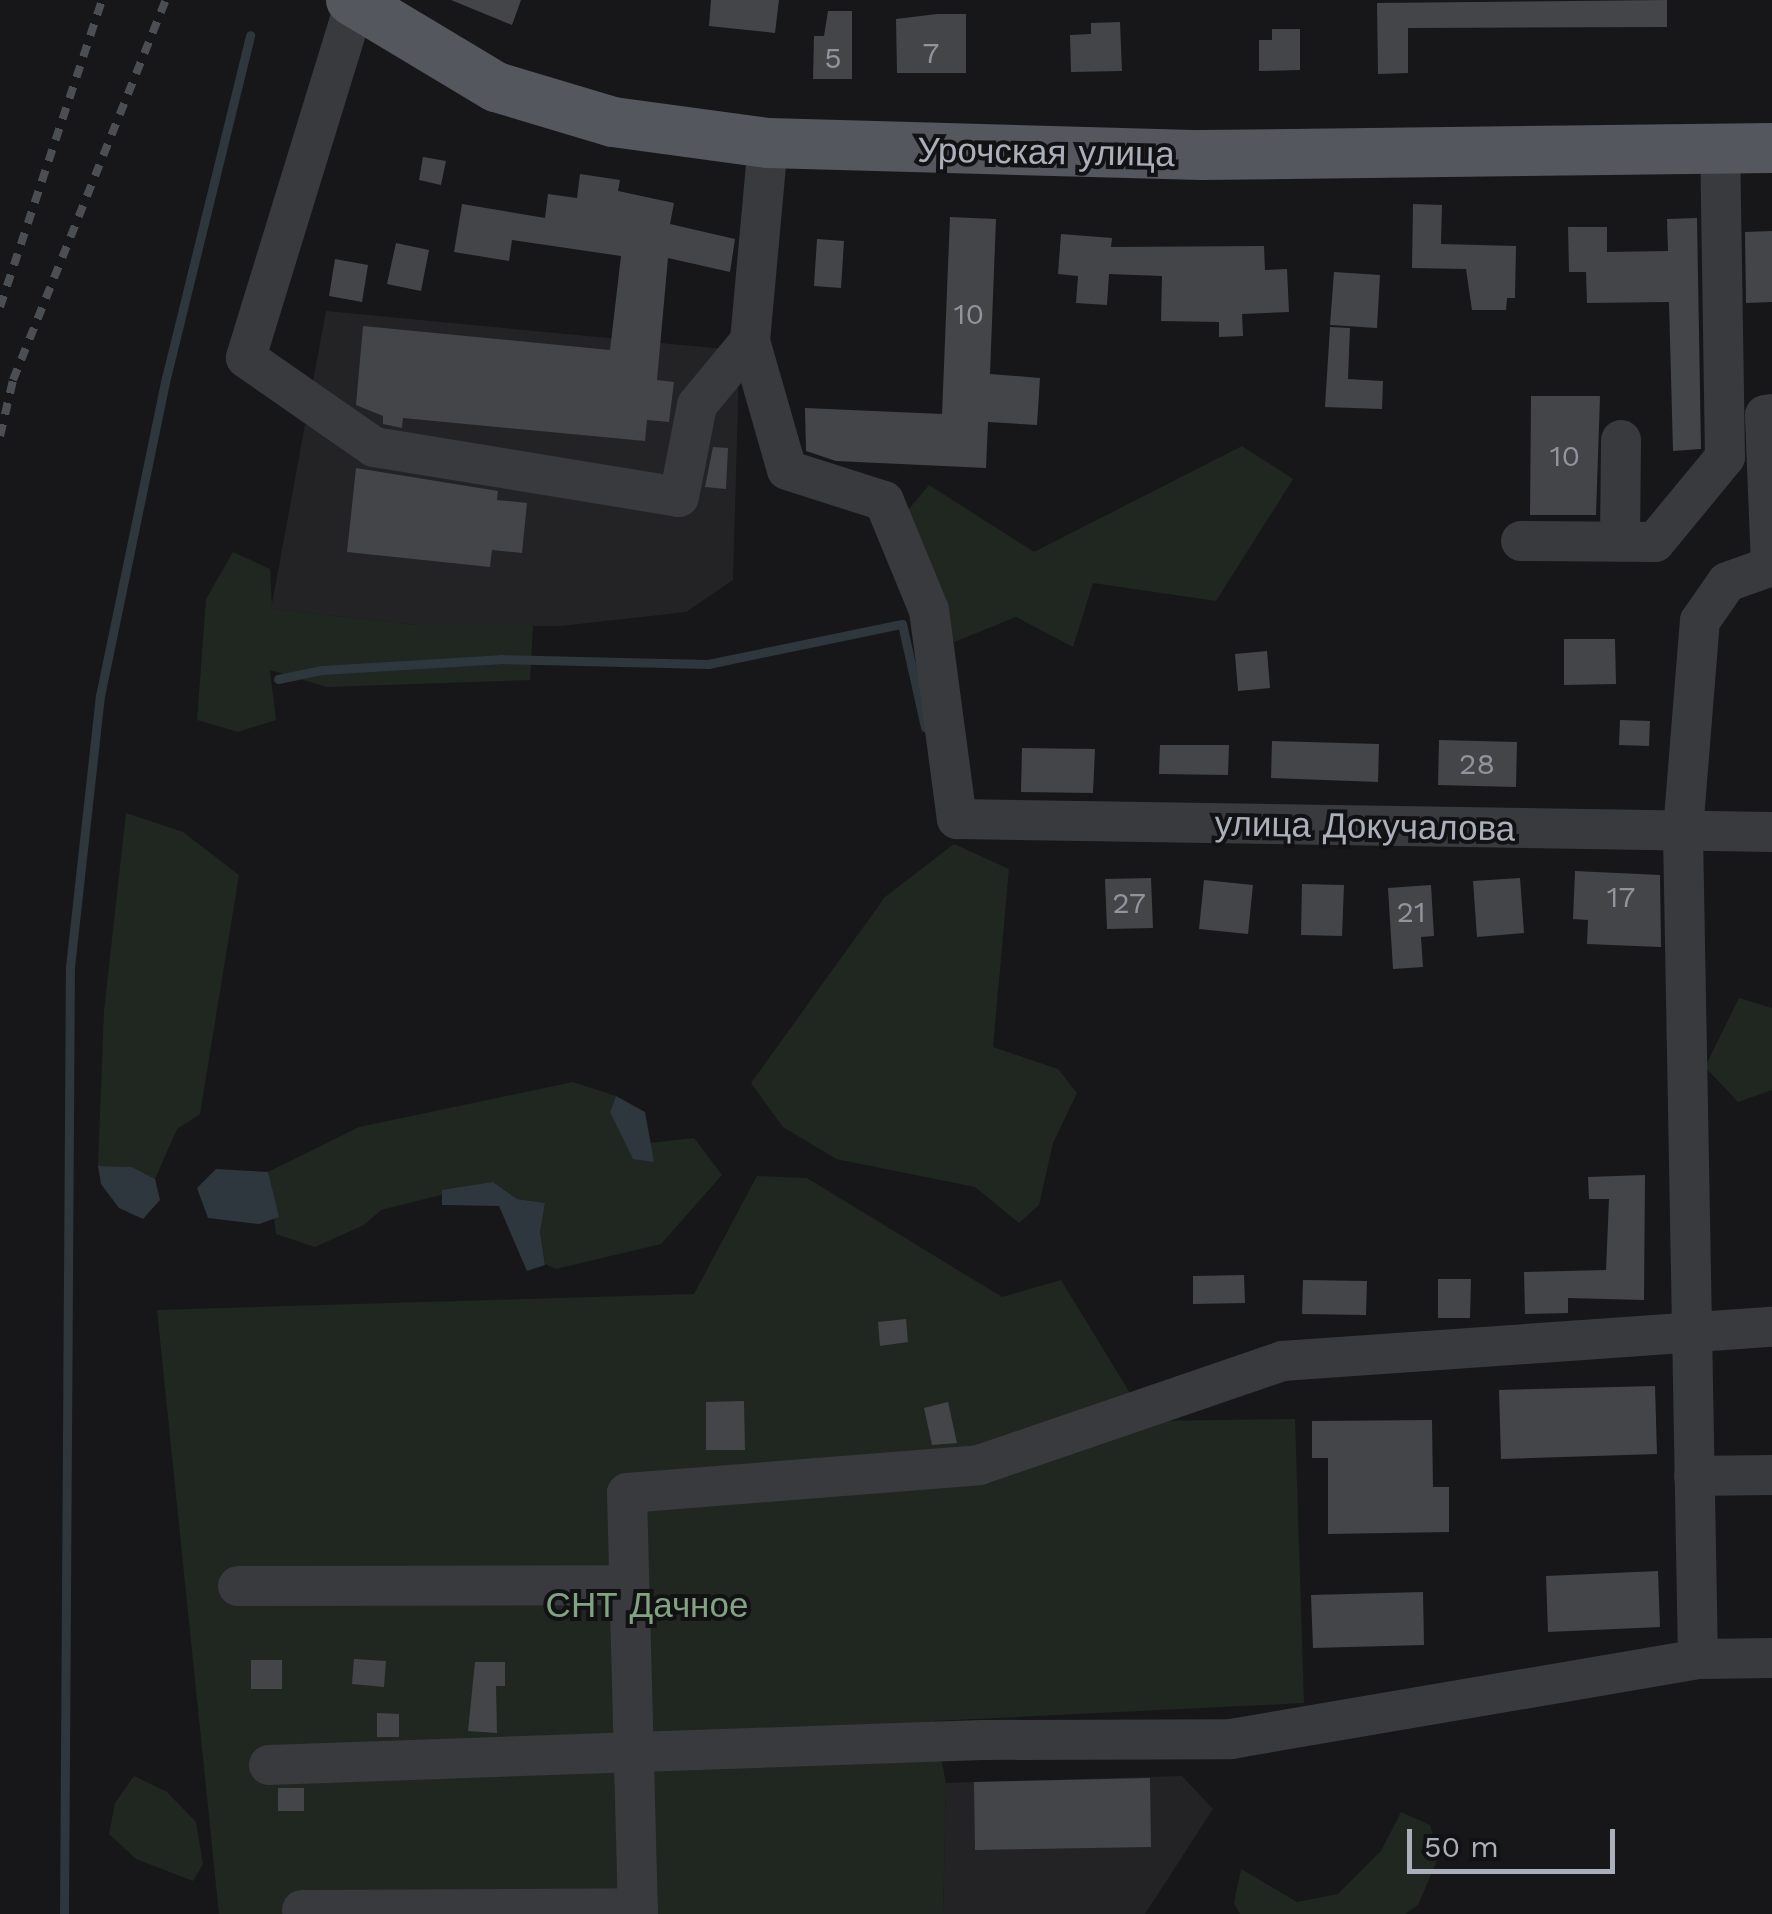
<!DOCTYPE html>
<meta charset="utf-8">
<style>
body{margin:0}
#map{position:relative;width:1772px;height:1914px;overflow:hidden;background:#171719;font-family:"Work Sans",sans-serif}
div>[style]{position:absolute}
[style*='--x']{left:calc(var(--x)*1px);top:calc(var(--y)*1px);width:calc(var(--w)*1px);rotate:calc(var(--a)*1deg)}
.built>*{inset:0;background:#232326}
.green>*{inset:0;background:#1f2720}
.water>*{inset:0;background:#2d373d}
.stream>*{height:9px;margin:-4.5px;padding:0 4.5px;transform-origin:4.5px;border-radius:4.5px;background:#2d373d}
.building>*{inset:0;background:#444549}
.minor>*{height:40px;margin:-20px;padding:0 20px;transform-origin:20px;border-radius:20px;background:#383a3e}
.major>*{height:50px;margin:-25px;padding:0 25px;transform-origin:25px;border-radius:25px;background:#54575d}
.rail>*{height:8px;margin-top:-4px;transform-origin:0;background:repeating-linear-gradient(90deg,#4b4e53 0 12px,transparent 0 22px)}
span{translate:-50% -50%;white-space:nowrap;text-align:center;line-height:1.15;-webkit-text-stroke:8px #121214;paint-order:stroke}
.number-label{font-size:30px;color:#90949d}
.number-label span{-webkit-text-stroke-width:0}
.street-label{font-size:35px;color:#aaafb9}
.park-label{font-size:35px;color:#82a381}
.scale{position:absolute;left:1407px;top:1829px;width:208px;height:45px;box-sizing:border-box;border:5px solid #aaafb9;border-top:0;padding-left:12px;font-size:30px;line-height:35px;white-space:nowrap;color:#aaafb9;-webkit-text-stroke:8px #121214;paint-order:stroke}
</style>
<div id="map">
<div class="built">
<i style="clip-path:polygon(326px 311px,724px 349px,739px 367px,733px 580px,686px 612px,561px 626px,417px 625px,271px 609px)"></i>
<i style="clip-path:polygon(1182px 1776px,1213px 1809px,1145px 1914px,943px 1914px,946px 1783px)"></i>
</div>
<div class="green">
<i style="clip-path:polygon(1242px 446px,1293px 479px,1216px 601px,1093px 583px,1073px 647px,1016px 617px,954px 642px,904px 515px,929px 485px,1034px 552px)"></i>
<i style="clip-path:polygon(233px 552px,270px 569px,272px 609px,417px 625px,533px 625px,530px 680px,327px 687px,270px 670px,276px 720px,238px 732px,197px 720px,206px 599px)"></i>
<i style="clip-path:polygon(126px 813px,183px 832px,239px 875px,200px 1114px,177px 1129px,155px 1179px,132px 1167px,98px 1166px,104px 1011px)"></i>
<i style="clip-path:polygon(954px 844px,1009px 869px,993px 1047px,1058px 1069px,1077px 1093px,1053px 1143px,1039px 1205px,1019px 1223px,975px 1187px,836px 1159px,783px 1127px,751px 1083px,885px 897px)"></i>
<i style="clip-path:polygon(1739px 998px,1772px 1008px,1772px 1090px,1738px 1102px,1705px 1067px)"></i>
<i style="clip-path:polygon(573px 1082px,616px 1096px,610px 1112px,653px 1162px,649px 1143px,694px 1138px,722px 1175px,661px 1244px,556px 1269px,545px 1264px,540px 1232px,545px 1203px,517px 1199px,493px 1182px,381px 1210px,364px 1225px,315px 1247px,276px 1234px,268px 1172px,359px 1127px)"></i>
<i style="clip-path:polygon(757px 1176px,807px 1178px,1002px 1297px,1061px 1280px,1147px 1421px,1295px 1419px,1304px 1703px,934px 1721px,946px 1783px,943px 1914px,219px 1914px,157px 1310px,694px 1294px)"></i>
<i style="clip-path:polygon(134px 1776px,167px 1792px,196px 1822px,203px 1864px,193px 1881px,136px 1859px,109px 1834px,115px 1803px)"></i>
<i style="clip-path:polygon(1401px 1812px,1430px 1825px,1439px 1856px,1418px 1905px,1405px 1914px,1240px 1914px,1234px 1903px,1241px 1869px,1297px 1902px,1338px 1894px,1381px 1851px)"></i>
</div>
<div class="water">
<i style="clip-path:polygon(616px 1096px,645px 1112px,654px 1162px,633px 1159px,610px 1112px)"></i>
<i style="clip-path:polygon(98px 1166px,132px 1167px,155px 1179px,160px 1200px,143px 1219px,119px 1208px,101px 1184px)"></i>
<i style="clip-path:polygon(216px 1169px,268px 1172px,279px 1217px,259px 1224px,208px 1218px,197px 1188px)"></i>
<i style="clip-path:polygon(493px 1182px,517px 1199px,545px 1203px,540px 1232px,545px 1265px,527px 1271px,499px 1206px,442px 1205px,442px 1190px)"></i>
</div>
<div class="stream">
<i style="--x:278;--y:679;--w:45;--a:-11.6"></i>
<i style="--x:322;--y:670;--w:178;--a:-3.5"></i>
<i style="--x:500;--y:659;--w:208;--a:1.4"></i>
<i style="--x:708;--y:664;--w:198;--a:-11.7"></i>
<i style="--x:902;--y:624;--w:106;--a:77.4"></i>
<i style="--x:64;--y:1914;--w:947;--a:-89.64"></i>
<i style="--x:70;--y:967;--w:273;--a:-83.7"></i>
<i style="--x:100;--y:696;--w:325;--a:-78.3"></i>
<i style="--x:166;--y:378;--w:353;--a:-76.2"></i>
</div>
<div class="building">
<i style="clip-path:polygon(451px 0,521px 0,512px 25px)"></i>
<i style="clip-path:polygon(711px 0,779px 0,775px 33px,709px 26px)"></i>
<i style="clip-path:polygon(1667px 0,1667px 27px,1408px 28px,1408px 73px,1378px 74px,1377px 3px)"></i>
<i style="clip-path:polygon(828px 11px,852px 11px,852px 79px,813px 79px,814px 36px,824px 36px)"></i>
<i style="clip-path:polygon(937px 14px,966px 14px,966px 73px,897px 73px,896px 19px)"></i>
<i style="clip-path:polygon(1120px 22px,1122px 71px,1071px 72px,1070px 35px,1091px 34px,1091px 23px)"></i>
<i style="clip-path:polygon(1272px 29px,1300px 29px,1300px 70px,1259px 71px,1259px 40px,1272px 40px)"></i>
<i style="clip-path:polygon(423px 157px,446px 161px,441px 185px,419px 180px)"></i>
<i style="clip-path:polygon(580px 174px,620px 180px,618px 191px,674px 203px,670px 224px,735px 239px,730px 272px,668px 258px,657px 380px,674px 382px,669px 422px,647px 420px,645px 441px,403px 418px,402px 428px,383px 424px,383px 416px,356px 405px,363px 326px,610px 350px,621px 256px,512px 240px,509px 261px,454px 252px,462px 204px,545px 218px,548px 194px,577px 198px)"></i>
<i style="clip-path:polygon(1413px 204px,1442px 205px,1441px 244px,1516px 246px,1515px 298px,1507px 298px,1506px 310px,1472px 310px,1466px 269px,1412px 268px)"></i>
<i style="clip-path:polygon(950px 217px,996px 219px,990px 374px,1040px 378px,1037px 425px,988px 422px,986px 468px,836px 461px,806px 451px,805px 408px,942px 414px)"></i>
<i style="clip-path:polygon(1697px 218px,1701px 449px,1673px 451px,1669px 302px,1587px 303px,1586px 272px,1569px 272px,1568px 227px,1607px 227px,1607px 252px,1668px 251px,1667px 219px)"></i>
<i style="clip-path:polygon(1772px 231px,1772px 302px,1746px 303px,1745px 232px)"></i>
<i style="clip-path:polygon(1061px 234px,1112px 238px,1111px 247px,1264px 246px,1265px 270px,1287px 269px,1289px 312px,1242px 314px,1243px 336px,1219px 337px,1219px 322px,1161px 321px,1162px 276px,1109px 274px,1107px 305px,1076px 303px,1078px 276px,1058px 274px)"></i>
<i style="clip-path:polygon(817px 239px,844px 241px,841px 288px,814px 286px)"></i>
<i style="clip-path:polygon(396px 243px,429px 250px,421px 291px,387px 284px)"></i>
<i style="clip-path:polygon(335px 259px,368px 265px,362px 302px,329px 296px)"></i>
<i style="clip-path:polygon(1334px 272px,1380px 275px,1377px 328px,1330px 325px)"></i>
<i style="clip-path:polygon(1330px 327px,1350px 328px,1348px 379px,1383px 381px,1382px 409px,1325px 407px)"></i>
<i style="clip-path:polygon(1531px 396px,1600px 396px,1596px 515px,1530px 515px)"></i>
<i style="clip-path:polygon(713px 447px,728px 448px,726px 489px,705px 487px)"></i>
<i style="clip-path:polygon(356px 468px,498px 491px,497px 500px,527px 503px,522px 553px,492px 550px,490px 567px,347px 552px)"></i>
<i style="clip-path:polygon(1564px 639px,1615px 639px,1616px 684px,1564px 685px)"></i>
<i style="clip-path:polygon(1267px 651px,1270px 688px,1238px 691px,1235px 654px)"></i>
<i style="clip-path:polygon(1620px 720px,1650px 721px,1649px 746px,1619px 745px)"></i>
<i style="clip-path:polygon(1439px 740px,1517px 742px,1516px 787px,1438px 785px)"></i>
<i style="clip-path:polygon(1272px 741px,1379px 744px,1378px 782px,1271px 778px)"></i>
<i style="clip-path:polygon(1160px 745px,1229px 745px,1228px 775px,1159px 774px)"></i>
<i style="clip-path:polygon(1022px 748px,1095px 749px,1093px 793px,1021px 792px)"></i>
<i style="clip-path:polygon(1575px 871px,1660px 875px,1661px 947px,1587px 944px,1588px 920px,1573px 919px)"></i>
<i style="clip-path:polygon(1151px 878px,1153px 928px,1107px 929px,1105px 879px)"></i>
<i style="clip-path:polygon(1520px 878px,1524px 933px,1477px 937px,1473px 881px)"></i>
<i style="clip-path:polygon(1204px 880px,1253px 885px,1248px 934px,1199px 929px)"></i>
<i style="clip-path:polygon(1302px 884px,1344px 885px,1342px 936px,1301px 935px)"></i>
<i style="clip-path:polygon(1431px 885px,1434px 936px,1421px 937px,1423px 967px,1393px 969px,1388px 888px)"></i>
<i style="clip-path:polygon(1645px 1175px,1644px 1300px,1568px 1298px,1568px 1313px,1525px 1314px,1524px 1272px,1606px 1270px,1609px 1199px,1589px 1199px,1588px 1177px)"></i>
<i style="clip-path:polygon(1244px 1275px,1245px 1303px,1193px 1304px,1193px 1276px)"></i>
<i style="clip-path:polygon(1438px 1279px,1471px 1279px,1470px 1318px,1438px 1318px)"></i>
<i style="clip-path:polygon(1303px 1280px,1367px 1281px,1366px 1315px,1302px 1314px)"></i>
<i style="clip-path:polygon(906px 1319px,908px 1342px,880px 1346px,878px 1322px)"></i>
<i style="clip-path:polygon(1655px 1386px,1657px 1454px,1501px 1459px,1499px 1390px)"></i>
<i style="clip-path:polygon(744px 1401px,745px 1450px,706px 1450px,706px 1402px)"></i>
<i style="clip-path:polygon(948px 1402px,957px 1443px,932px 1445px,924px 1408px)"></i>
<i style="clip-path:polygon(1432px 1420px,1433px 1487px,1449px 1487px,1449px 1532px,1328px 1534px,1328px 1458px,1312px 1458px,1312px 1421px)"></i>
<i style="clip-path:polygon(1658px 1571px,1660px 1627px,1548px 1632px,1546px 1576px)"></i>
<i style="clip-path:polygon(1423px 1592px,1424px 1645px,1313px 1648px,1311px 1595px)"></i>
<i style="clip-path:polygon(354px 1659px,386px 1661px,384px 1687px,352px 1684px)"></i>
<i style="clip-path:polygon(251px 1660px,282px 1660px,282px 1689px,251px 1689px)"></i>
<i style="clip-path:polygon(475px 1662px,505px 1662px,505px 1686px,496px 1686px,497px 1733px,468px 1731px)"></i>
<i style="clip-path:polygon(377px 1713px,399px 1714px,399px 1737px,377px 1737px)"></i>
<i style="clip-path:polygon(1150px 1778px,1151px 1847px,975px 1850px,974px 1782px)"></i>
<i style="clip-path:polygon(278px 1788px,304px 1788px,304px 1811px,278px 1811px)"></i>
</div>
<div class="minor">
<i style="--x:355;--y:3;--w:371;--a:107.1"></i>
<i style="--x:246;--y:358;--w:156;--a:34.8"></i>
<i style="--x:374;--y:447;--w:309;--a:9.3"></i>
<i style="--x:679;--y:497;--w:94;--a:-78.9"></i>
<i style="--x:697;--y:405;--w:83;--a:-50.4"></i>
<i style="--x:768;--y:143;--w:199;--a:95.2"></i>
<i style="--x:750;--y:341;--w:134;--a:74"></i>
<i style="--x:787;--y:470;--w:102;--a:17.7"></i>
<i style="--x:884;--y:501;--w:118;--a:67.6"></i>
<i style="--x:929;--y:610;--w:211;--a:82.4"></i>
<i style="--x:957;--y:819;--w:815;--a:0.91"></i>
<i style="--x:1620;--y:540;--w:100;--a:-89.4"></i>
<i style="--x:1521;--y:541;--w:134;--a:0.4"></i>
<i style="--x:1655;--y:542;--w:110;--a:-50.5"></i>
<i style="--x:1725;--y:457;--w:308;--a:-90.9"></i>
<i style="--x:1771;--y:566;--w:151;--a:-92.3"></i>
<i style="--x:1765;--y:415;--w:7;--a:-8"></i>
<i style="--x:1694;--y:1476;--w:78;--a:-0.7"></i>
<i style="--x:238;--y:1586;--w:391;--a:-0.1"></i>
<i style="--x:1698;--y:1659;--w:828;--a:-91.04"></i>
<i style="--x:1683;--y:831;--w:211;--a:-85.4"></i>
<i style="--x:1700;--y:621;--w:47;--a:-55.3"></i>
<i style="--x:1727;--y:582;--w:48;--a:-19.6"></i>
<i style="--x:269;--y:1765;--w:713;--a:-2.01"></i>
<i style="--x:982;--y:1740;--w:249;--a:-0.2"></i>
<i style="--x:1231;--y:1739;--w:474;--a:-9.7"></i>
<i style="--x:1698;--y:1659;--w:74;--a:-0.8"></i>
<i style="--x:302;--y:1910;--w:336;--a:-0.3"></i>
<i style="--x:638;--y:1914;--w:421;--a:-91.5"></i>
<i style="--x:627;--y:1493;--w:353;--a:-4.5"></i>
<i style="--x:979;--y:1465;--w:320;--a:-18.9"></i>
<i style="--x:1282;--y:1361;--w:491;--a:-4"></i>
</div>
<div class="major">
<i style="--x:351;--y:0;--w:169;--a:31"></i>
<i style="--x:496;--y:87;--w:122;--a:16.7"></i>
<i style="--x:613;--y:122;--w:156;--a:7.7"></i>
<i style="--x:768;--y:143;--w:434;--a:1.6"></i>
<i style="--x:1202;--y:155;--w:570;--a:-0.7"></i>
</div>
<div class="rail">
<i style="--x:0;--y:307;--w:324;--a:-71.6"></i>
<i style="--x:0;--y:436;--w:57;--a:-76.9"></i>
<i style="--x:13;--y:380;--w:410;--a:-68.1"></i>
</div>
<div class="number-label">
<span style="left:931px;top:53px">7</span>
<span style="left:833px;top:58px">5</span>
<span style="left:969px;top:314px">10</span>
<span style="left:1565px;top:456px">10</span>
<span style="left:1477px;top:764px">28</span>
<span style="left:1621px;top:897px">17</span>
<span style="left:1129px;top:903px">27</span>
<span style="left:1411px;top:912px">21</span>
</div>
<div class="street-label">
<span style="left:1046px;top:152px;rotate:1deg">Урочская улица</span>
<span style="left:1365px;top:826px;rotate:1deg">улица Докучалова</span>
</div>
<div class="park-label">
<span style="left:647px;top:1605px">СНТ Дачное</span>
</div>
<div class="scale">50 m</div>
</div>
